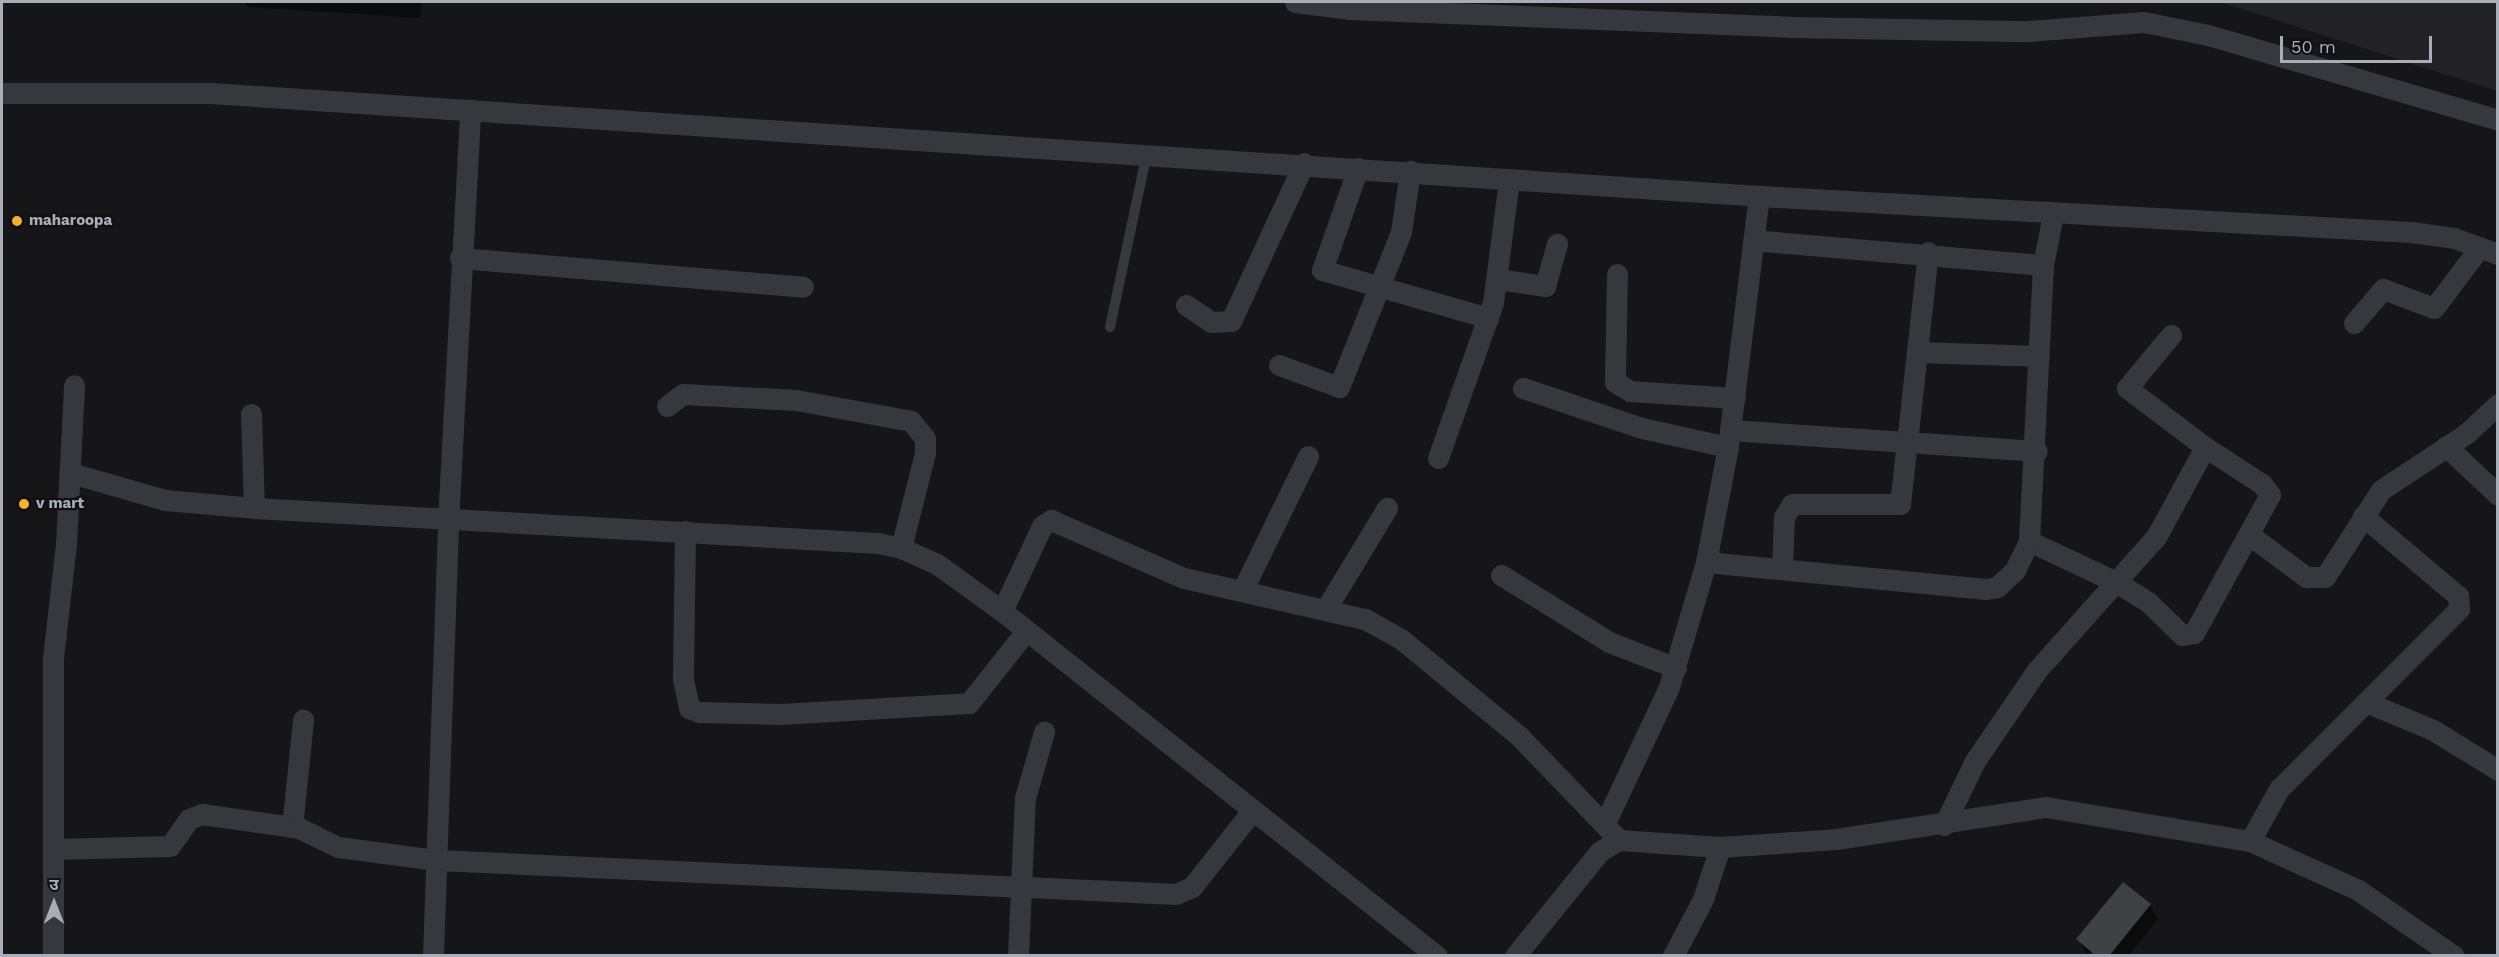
<!DOCTYPE html>
<meta charset="utf-8">
<style>
body{margin:0}
#map{position:relative;width:2499px;height:957px;overflow:hidden;background:#161618;font-family:"Work Sans","Noto Sans Devanagari",sans-serif}
div>[style]{position:absolute}
[style*='--x']{left:calc(var(--x)*1px);top:calc(var(--y)*1px);width:calc(var(--w)*1px);rotate:calc(var(--a)*1deg)}
.built>*{inset:0;background:#222225}
.shadow>*{inset:0;background:#0007}
.building>*{inset:0;background:#404145}
.lane>*{height:10px;margin:-5px;padding:0 5px;transform-origin:5px;border-radius:5px;background:#37383d}
.street>*{height:21px;margin:-10.5px;padding:0 10.5px;transform-origin:10.5px;border-radius:10.5px;background:#37383d}
.dots>*{width:16px;height:16px;translate:-50% -50%;box-sizing:border-box;border:3px solid #111113;border-radius:50%}
span{translate:-50% -50%;white-space:nowrap;text-align:center;line-height:1.15;-webkit-text-stroke:4.5px #111113;paint-order:stroke}
.poi-label{font-size:15px;color:#a8adb8;font-weight:700}
.left{translate:0 -50%;text-align:left}
.frame{position:absolute;inset:0;border:3px solid #a8adb8;pointer-events:none}
.north{position:absolute;left:24px;top:873px;width:60px;height:60px;-webkit-text-stroke:4px #111113;paint-order:stroke;rotate:0deg;font-size:16px;font-weight:700;line-height:24px;text-align:center;color:#a8adb8}
.north::after{content:'';display:block;margin:auto;width:21px;height:27px;background:#a8adb8;clip-path:polygon(50% 0,100% 100%,50% 72%,0 100%)}
.scale{position:absolute;left:2280px;top:36px;width:152px;height:27px;box-sizing:border-box;border:3px solid #a8adb8;border-top:0;padding-left:8px;font-size:18px;line-height:21px;white-space:nowrap;color:#a8adb8;-webkit-text-stroke:4px #111113;paint-order:stroke}
</style>
<div id="map">
<div class="built">
<i style="clip-path:polygon(2220px 2px,2497px 2px,2497px 91px)"></i>
</div>
<div class="shadow">
<i style="clip-path:polygon(245px 2px,422px 2px,420px 18px,248px 7px)"></i>
<i style="clip-path:polygon(2150px 905px,2158px 919px,2128px 956px,2086px 953px,2078px 939px)"></i>
</div>
<div class="building">
<i style="clip-path:polygon(2123px 882px,2151px 904px,2109px 956px,2096px 956px,2076px 939px)"></i>
</div>
<div class="lane">
<i style="--x:1110;--y:327;--w:178;--a:-78"></i>
</div>
<div class="street">
<i style="--x:1295;--y:2;--w:54;--a:7.4"></i>
<i style="--x:1349;--y:9;--w:441;--a:2.3"></i>
<i style="--x:1790;--y:27;--w:239;--a:1"></i>
<i style="--x:2029;--y:31;--w:115;--a:-4.5"></i>
<i style="--x:2144;--y:22;--w:65;--a:11.5"></i>
<i style="--x:2208;--y:35;--w:302;--a:16.3"></i>
<i style="--x:2;--y:93;--w:208;--a:0"></i>
<i style="--x:210;--y:93;--w:1552;--a:3.8"></i>
<i style="--x:1759;--y:196;--w:653;--a:3.16"></i>
<i style="--x:2411;--y:232;--w:43;--a:7.9"></i>
<i style="--x:2454;--y:238;--w:47;--a:20"></i>
<i style="--x:1358;--y:168;--w:108;--a:109.4"></i>
<i style="--x:1322;--y:270;--w:173;--a:16.1"></i>
<i style="--x:460;--y:258;--w:344;--a:4.8"></i>
<i style="--x:2043;--y:265;--w:52;--a:-78.9"></i>
<i style="--x:1617;--y:274;--w:108;--a:91.1"></i>
<i style="--x:1615;--y:382;--w:17;--a:31"></i>
<i style="--x:1630;--y:391;--w:105;--a:3.8"></i>
<i style="--x:1498;--y:279;--w:48;--a:8.5"></i>
<i style="--x:1545;--y:286;--w:44;--a:-74.1"></i>
<i style="--x:1186;--y:305;--w:30;--a:34"></i>
<i style="--x:1211;--y:322;--w:20;--a:-3"></i>
<i style="--x:1231;--y:321;--w:174;--a:-65.2"></i>
<i style="--x:2354;--y:323;--w:45;--a:-49.5"></i>
<i style="--x:2383;--y:289;--w:54;--a:20.4"></i>
<i style="--x:2434;--y:308;--w:76;--a:-53"></i>
<i style="--x:1917;--y:352;--w:122;--a:1.9"></i>
<i style="--x:1279;--y:365;--w:64;--a:20.1"></i>
<i style="--x:1339;--y:387;--w:167;--a:-68.2"></i>
<i style="--x:1401;--y:232;--w:62;--a:-81.6"></i>
<i style="--x:1523;--y:388;--w:126;--a:18.6"></i>
<i style="--x:1642;--y:428;--w:88;--a:12.5"></i>
<i style="--x:667;--y:406;--w:20;--a:-37"></i>
<i style="--x:683;--y:394;--w:113;--a:3"></i>
<i style="--x:796;--y:400;--w:117;--a:10.3"></i>
<i style="--x:911;--y:421;--w:22;--a:51"></i>
<i style="--x:925;--y:438;--w:15;--a:90"></i>
<i style="--x:925;--y:453;--w:98;--a:104.2"></i>
<i style="--x:251;--y:414;--w:94;--a:88.2"></i>
<i style="--x:1730;--y:430;--w:177;--a:3.9"></i>
<i style="--x:1907;--y:442;--w:191;--a:-83.7"></i>
<i style="--x:2446;--y:446;--w:71;--a:43.3"></i>
<i style="--x:1438;--y:458;--w:164;--a:-70.5"></i>
<i style="--x:1493;--y:303;--w:125;--a:-82.6"></i>
<i style="--x:71;--y:473;--w:98;--a:16"></i>
<i style="--x:165;--y:500;--w:89;--a:5.1"></i>
<i style="--x:254;--y:508;--w:625;--a:3.21"></i>
<i style="--x:878;--y:543;--w:24;--a:12"></i>
<i style="--x:901;--y:548;--w:39;--a:24"></i>
<i style="--x:937;--y:564;--w:80;--a:35.9"></i>
<i style="--x:1002;--y:611;--w:555;--a:38.42"></i>
<i style="--x:685;--y:531;--w:148;--a:90.8"></i>
<i style="--x:683;--y:679;--w:30;--a:78"></i>
<i style="--x:689;--y:708;--w:11;--a:22"></i>
<i style="--x:699;--y:712;--w:81;--a:1.4"></i>
<i style="--x:780;--y:714;--w:189;--a:-3.3"></i>
<i style="--x:969;--y:703;--w:92;--a:-51.6"></i>
<i style="--x:2251;--y:536;--w:69;--a:36.7"></i>
<i style="--x:2306;--y:577;--w:19;--a:0"></i>
<i style="--x:2325;--y:577;--w:103;--a:-57.2"></i>
<i style="--x:2381;--y:490;--w:103;--a:-33.5"></i>
<i style="--x:2467;--y:433;--w:42;--a:-43.1"></i>
<i style="--x:2029;--y:541;--w:96;--a:25.2"></i>
<i style="--x:2116;--y:582;--w:39;--a:32"></i>
<i style="--x:2149;--y:603;--w:46;--a:44.1"></i>
<i style="--x:2182;--y:635;--w:12;--a:-9"></i>
<i style="--x:2194;--y:633;--w:158;--a:-61.2"></i>
<i style="--x:2270;--y:495;--w:14;--a:-126"></i>
<i style="--x:2262;--y:484;--w:68;--a:-147"></i>
<i style="--x:1706;--y:562;--w:281;--a:5.5"></i>
<i style="--x:1986;--y:589;--w:11;--a:-10"></i>
<i style="--x:1997;--y:587;--w:25;--a:-43"></i>
<i style="--x:2015;--y:570;--w:32;--a:-64"></i>
<i style="--x:2029;--y:541;--w:276;--a:-87.1"></i>
<i style="--x:2043;--y:265;--w:290;--a:-175.1"></i>
<i style="--x:1782;--y:569;--w:52;--a:-87.8"></i>
<i style="--x:1784;--y:517;--w:15;--a:-58"></i>
<i style="--x:1792;--y:504;--w:108;--a:0"></i>
<i style="--x:1900;--y:504;--w:62;--a:-83.6"></i>
<i style="--x:1907;--y:442;--w:130;--a:4"></i>
<i style="--x:1501;--y:575;--w:127;--a:31.8"></i>
<i style="--x:1609;--y:642;--w:72;--a:21.2"></i>
<i style="--x:1242;--y:591;--w:150;--a:-63.9"></i>
<i style="--x:1327;--y:607;--w:116;--a:-58.8"></i>
<i style="--x:1002;--y:611;--w:94;--a:-64.8"></i>
<i style="--x:1042;--y:526;--w:11;--a:-34"></i>
<i style="--x:1051;--y:520;--w:145;--a:23.6"></i>
<i style="--x:1184;--y:578;--w:186;--a:12.8"></i>
<i style="--x:1365;--y:619;--w:41;--a:29.1"></i>
<i style="--x:1401;--y:639;--w:153;--a:39.4"></i>
<i style="--x:1519;--y:736;--w:144;--a:46.1"></i>
<i style="--x:2366;--y:702;--w:73;--a:22.7"></i>
<i style="--x:2433;--y:730;--w:76;--a:31.6"></i>
<i style="--x:1605;--y:823;--w:150;--a:-64.8"></i>
<i style="--x:1669;--y:687;--w:130;--a:-73.5"></i>
<i style="--x:1706;--y:562;--w:117;--a:-79.2"></i>
<i style="--x:1728;--y:447;--w:253;--a:-83"></i>
<i style="--x:1944;--y:825;--w:71;--a:-64.2"></i>
<i style="--x:1975;--y:761;--w:110;--a:-55.7"></i>
<i style="--x:2037;--y:670;--w:178;--a:-48.2"></i>
<i style="--x:2156;--y:537;--w:102;--a:-61.4"></i>
<i style="--x:2205;--y:447;--w:98;--a:-142.9"></i>
<i style="--x:2127;--y:388;--w:69;--a:-50.3"></i>
<i style="--x:292;--y:827;--w:108;--a:-84.1"></i>
<i style="--x:2250;--y:841;--w:60;--a:-60.9"></i>
<i style="--x:2279;--y:789;--w:255;--a:-45"></i>
<i style="--x:2459;--y:609;--w:13;--a:-94"></i>
<i style="--x:2458;--y:596;--w:124;--a:-139.9"></i>
<i style="--x:53;--y:849;--w:117;--a:-1.5"></i>
<i style="--x:170;--y:846;--w:33;--a:-55"></i>
<i style="--x:189;--y:819;--w:14;--a:-21"></i>
<i style="--x:202;--y:814;--w:98;--a:8.2"></i>
<i style="--x:299;--y:828;--w:43;--a:26"></i>
<i style="--x:338;--y:847;--w:100;--a:7.5"></i>
<i style="--x:437;--y:860;--w:740;--a:2.63"></i>
<i style="--x:1176;--y:894;--w:17;--a:-24"></i>
<i style="--x:1192;--y:887;--w:97;--a:-51.7"></i>
<i style="--x:53;--y:956;--w:298;--a:-90"></i>
<i style="--x:53;--y:658;--w:115;--a:-83.5"></i>
<i style="--x:66;--y:544;--w:159;--a:-87.1"></i>
<i style="--x:433;--y:956;--w:435;--a:-88"></i>
<i style="--x:448;--y:521;--w:412;--a:-86.9"></i>
<i style="--x:1018;--y:956;--w:158;--a:-87.5"></i>
<i style="--x:1025;--y:798;--w:69;--a:-73.9"></i>
<i style="--x:1515;--y:956;--w:135;--a:-51"></i>
<i style="--x:1600;--y:851;--w:22;--a:-30"></i>
<i style="--x:1619;--y:840;--w:101;--a:4"></i>
<i style="--x:1720;--y:847;--w:116;--a:-3.9"></i>
<i style="--x:1836;--y:839;--w:212;--a:-8.7"></i>
<i style="--x:2046;--y:807;--w:207;--a:9.5"></i>
<i style="--x:2250;--y:841;--w:119;--a:24.4"></i>
<i style="--x:2358;--y:890;--w:116;--a:34.5"></i>
<i style="--x:1673;--y:956;--w:64;--a:-62.2"></i>
<i style="--x:1703;--y:899;--w:55;--a:-71.9"></i>
</div>
<div class="dots">
<i style="left:17px;top:221px;background:#f2b134"></i>
<i style="left:24px;top:504px;background:#f2b134"></i>
</div>
<div class="poi-label">
<span class="left" style="left:29px;top:221px">maharoopa</span>
<span class="left" style="left:36px;top:504px">v mart</span>
</div>
<div class="frame"></div>
<div class="north">उ</div>
<div class="scale">50 m</div>
</div>
